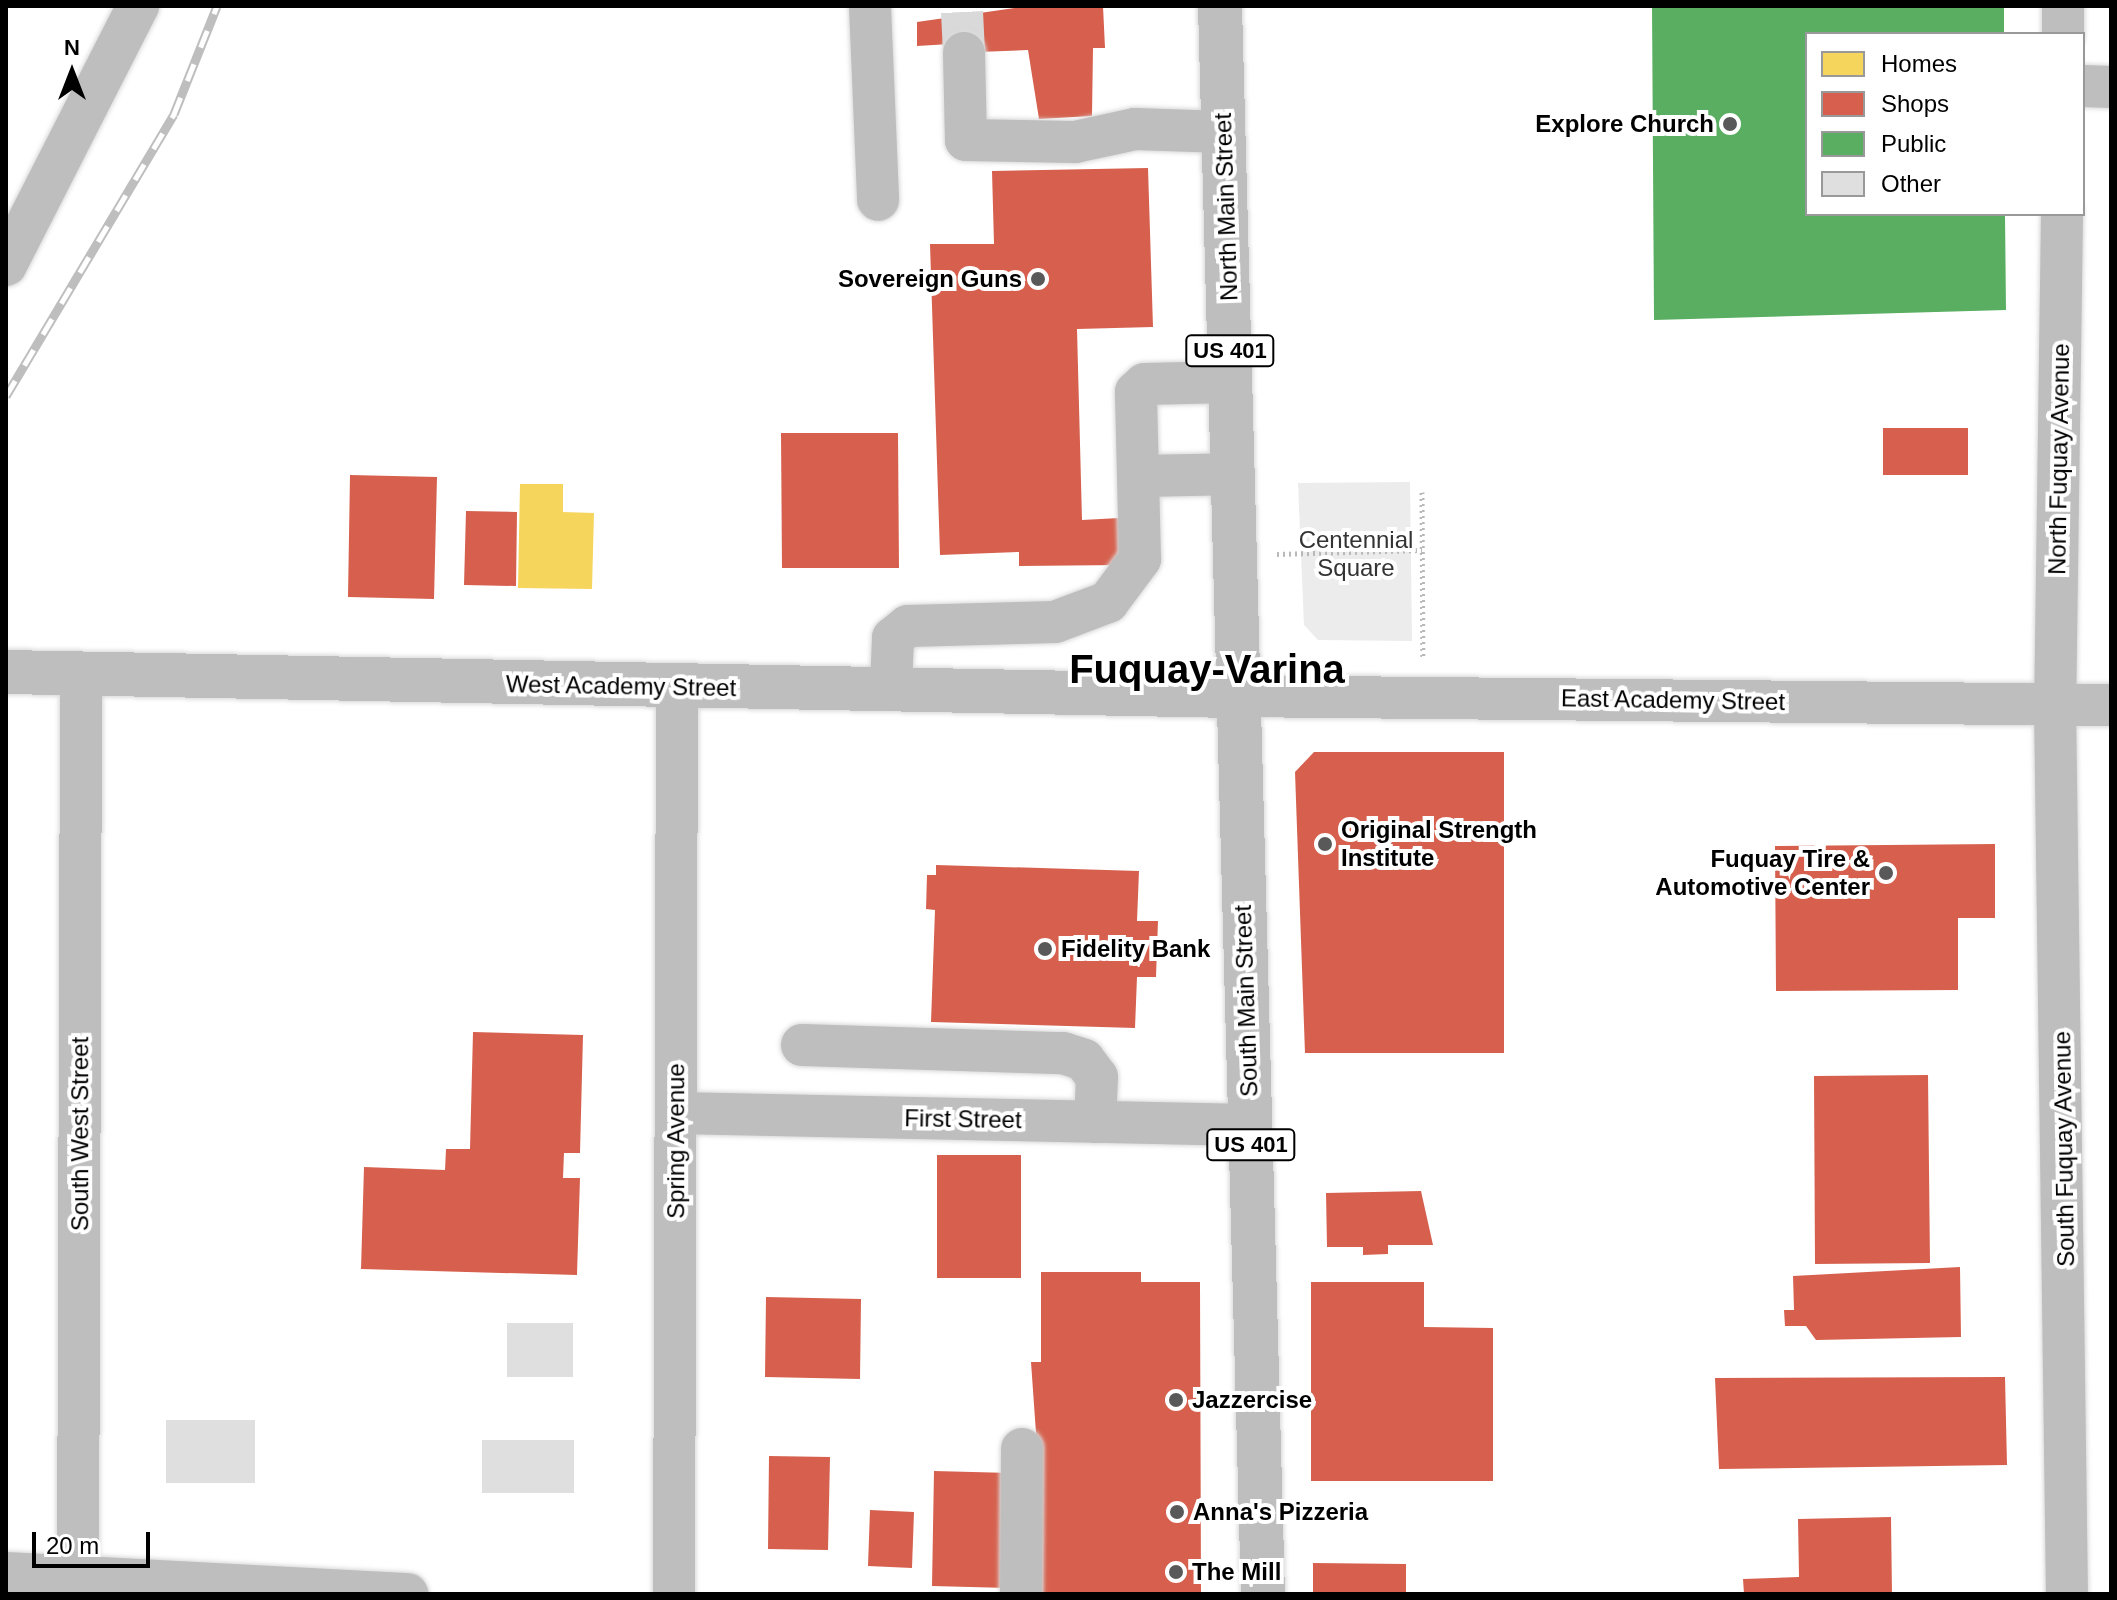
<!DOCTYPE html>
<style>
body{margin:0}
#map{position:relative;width:2117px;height:1600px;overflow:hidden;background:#fff;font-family:Arial,sans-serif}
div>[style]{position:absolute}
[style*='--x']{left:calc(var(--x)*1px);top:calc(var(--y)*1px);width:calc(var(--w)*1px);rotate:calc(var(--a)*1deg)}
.green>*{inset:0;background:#ececec}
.homes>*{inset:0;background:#f6d55c}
.shops>*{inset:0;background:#d6604d}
.public>*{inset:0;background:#5aae61}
.building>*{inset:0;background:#dfdfdf}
.minor-tunnel>*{height:42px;margin-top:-21px;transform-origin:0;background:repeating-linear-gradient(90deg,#d9d9d9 0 42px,transparent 0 63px)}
.path>*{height:5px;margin-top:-2.5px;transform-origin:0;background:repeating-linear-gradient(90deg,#b9b9b9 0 2px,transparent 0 6px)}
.roads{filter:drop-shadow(0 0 2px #dbdbdb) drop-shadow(0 0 2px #dbdbdb)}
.minor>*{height:42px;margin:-21px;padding:0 21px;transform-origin:21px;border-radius:21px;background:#bebebe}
.major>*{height:44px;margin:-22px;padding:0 22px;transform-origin:22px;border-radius:22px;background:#bebebe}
.rail>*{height:9px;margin-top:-4.5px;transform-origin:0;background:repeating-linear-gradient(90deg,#fff 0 18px,#bebebe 0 36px);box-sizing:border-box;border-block:2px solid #bebebe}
.dots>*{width:22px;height:22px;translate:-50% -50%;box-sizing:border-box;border:4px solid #fff;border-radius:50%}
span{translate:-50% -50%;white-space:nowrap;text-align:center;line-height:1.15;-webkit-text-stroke:8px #fff;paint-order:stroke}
.shield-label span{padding:2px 6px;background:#fff;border:2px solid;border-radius:6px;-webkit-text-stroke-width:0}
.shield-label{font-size:22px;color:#000;font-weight:700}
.poi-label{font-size:24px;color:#000;font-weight:700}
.right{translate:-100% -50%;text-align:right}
.left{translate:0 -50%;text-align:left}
.street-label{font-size:24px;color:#000}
.park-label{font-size:24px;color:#333}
.town-label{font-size:40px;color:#000;font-weight:700}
.frame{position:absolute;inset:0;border:8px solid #000;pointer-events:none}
.legend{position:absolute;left:1805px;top:32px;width:280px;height:184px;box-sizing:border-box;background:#fff;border:2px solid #999;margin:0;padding:10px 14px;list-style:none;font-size:24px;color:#000}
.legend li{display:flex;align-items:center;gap:16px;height:40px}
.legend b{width:40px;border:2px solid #999}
.north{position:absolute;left:32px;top:32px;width:80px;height:80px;-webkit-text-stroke:6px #fff;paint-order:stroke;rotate:0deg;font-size:22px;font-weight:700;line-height:32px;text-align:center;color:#000}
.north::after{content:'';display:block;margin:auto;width:28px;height:36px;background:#000;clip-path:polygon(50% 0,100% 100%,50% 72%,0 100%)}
.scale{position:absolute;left:32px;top:1532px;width:118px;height:36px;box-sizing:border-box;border:4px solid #000;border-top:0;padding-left:10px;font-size:24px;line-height:28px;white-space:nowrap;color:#000;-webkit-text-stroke:6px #fff;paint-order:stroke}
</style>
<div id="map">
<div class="green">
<i style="clip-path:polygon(1410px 482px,1412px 641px,1318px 640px,1304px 625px,1298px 483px)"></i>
</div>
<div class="homes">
<i style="clip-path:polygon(520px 484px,563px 484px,563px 512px,594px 513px,592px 589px,518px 588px)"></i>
</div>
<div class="shops">
<i style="clip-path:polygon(1028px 6px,1103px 6px,1105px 48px,1093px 48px,1092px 116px,1039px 119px,1028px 50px,950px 53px,950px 44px,917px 46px,917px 22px)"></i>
<i style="clip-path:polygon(1148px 168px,1153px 327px,1077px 329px,1082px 520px,1119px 518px,1122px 565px,1019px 566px,1019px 552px,940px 555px,930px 244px,994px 244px,992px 171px)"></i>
<i style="clip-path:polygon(1883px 428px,1968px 428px,1968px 475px,1883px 475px)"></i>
<i style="clip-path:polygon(781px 433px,898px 433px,899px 568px,782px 568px)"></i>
<i style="clip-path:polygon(350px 475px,437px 477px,434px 599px,348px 597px)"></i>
<i style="clip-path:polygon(466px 511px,517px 512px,516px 586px,464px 585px)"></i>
<i style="clip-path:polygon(1314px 752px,1504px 752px,1504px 1053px,1305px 1053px,1295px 772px)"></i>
<i style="clip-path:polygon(1995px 844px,1995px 918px,1958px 918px,1958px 990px,1776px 991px,1775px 846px)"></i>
<i style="clip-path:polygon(936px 865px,1139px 871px,1137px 921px,1158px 921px,1156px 977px,1137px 977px,1135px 1028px,931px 1022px,935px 910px,926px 909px,927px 875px,936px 875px)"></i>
<i style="clip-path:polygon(473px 1032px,583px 1035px,580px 1153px,564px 1153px,563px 1178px,580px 1178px,577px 1275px,361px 1269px,364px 1167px,445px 1170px,446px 1149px,470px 1149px)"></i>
<i style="clip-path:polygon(1928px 1075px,1930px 1263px,1815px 1264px,1814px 1076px)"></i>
<i style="clip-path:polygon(937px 1155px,1021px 1155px,1021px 1278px,937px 1278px)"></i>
<i style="clip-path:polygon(1421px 1191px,1433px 1245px,1388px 1245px,1388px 1254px,1363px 1255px,1363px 1247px,1327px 1247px,1326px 1193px)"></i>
<i style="clip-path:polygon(1960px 1267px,1961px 1337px,1816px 1340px,1806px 1326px,1785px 1326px,1784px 1310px,1794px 1310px,1793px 1276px)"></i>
<i style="clip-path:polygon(1041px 1272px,1141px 1272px,1141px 1282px,1200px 1282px,1201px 1594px,1031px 1594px,1040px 1490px,1031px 1362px,1041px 1362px)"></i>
<i style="clip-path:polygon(1311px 1282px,1424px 1282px,1424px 1327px,1493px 1328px,1493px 1481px,1311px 1481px)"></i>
<i style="clip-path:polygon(766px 1297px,861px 1299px,860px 1379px,765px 1377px)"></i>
<i style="clip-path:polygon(2005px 1377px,2007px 1465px,1719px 1469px,1715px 1378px)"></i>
<i style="clip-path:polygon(769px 1456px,830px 1457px,828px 1550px,768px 1549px)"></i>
<i style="clip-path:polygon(934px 1471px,1011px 1473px,1008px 1588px,932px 1586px)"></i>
<i style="clip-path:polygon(870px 1510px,914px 1512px,912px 1568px,868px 1566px)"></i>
<i style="clip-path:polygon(1891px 1517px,1892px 1594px,1744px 1594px,1743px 1579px,1799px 1577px,1798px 1519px)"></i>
<i style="clip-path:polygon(1313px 1563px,1406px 1564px,1406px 1594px,1313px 1594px)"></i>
</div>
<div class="public">
<i style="clip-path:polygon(1652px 6px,2004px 6px,2004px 34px,1807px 34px,1807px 214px,2005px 214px,2006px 310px,1654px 320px)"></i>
</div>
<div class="building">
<i style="clip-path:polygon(507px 1323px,573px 1323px,573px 1377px,507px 1377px)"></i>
<i style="clip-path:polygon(166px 1420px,255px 1420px,255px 1483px,166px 1483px)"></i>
<i style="clip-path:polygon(482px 1440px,574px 1440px,574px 1493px,482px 1493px)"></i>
</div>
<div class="minor-tunnel">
<i style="--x:962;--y:12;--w:41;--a:87.2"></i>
</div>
<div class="path">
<i style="--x:1422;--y:492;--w:167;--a:89.7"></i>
<i style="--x:1277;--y:554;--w:145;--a:-1.6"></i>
</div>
<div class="roads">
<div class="minor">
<i style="--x:870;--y:6;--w:194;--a:87.6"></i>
<i style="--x:2063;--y:6;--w:28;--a:90"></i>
<i style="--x:964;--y:53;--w:87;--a:88.7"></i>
<i style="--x:966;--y:140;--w:109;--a:1.1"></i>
<i style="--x:1075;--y:142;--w:61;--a:-12.2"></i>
<i style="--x:1135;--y:129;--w:89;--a:1.9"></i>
<i style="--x:2083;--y:86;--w:28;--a:2"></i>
<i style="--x:2062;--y:214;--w:490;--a:90.8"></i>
<i style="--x:2055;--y:704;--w:890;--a:89.23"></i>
<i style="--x:6;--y:265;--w:291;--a:-63"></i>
<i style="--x:1139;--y:476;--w:92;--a:-1.2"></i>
<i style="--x:891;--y:688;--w:50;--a:-87.7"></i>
<i style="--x:893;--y:638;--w:19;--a:-39"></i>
<i style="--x:908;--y:626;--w:147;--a:-1.6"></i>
<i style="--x:1055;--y:622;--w:57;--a:-20.7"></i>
<i style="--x:1108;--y:602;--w:54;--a:-53.3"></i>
<i style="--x:1140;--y:559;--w:167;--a:-91.4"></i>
<i style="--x:1136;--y:392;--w:12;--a:-42"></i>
<i style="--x:1145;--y:384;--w:85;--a:-1.3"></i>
<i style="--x:1235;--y:696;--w:876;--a:0.59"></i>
<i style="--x:802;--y:1045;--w:261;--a:1.8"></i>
<i style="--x:1063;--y:1053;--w:22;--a:18"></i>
<i style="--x:1084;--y:1060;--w:21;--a:53"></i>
<i style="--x:1097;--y:1077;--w:45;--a:92.5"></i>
<i style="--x:676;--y:1113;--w:574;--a:1.2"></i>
<i style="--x:6;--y:1573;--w:402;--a:3"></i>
<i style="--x:78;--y:1594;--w:920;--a:-89.81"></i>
<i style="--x:674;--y:1594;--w:906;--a:-89.81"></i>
<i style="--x:1021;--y:1594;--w:145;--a:-89.6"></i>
</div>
<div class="major">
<i style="--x:1220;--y:6;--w:1589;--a:88.45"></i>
<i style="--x:6;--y:672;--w:1229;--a:1.12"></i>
</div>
</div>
<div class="rail">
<i style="--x:6;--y:396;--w:328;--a:-59.2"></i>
<i style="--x:174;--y:114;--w:116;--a:-68.3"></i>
</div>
<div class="dots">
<i style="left:1730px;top:124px;background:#595959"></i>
<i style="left:1038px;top:279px;background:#595959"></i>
<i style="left:1325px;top:844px;background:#595959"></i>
<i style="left:1886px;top:873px;background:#595959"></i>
<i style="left:1045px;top:949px;background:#595959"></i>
<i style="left:1176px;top:1400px;background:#595959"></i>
<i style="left:1177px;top:1512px;background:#595959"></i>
<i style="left:1176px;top:1572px;background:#595959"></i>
</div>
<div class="shield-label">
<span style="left:1230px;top:351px">US 401</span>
<span style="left:1251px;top:1145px">US 401</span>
</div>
<div class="poi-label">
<span class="right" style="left:1714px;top:124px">Explore Church</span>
<span class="right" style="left:1022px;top:279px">Sovereign Guns</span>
<span class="left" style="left:1341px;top:844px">Original Strength<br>Institute</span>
<span class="right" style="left:1870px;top:873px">Fuquay Tire &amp;<br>Automotive Center</span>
<span class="left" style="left:1061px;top:949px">Fidelity Bank</span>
<span class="left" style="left:1192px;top:1400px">Jazzercise</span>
<span class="left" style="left:1193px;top:1512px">Anna's Pizzeria</span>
<span class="left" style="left:1192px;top:1572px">The Mill</span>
</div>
<div class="street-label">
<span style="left:1226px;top:207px;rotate:-92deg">North Main Street</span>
<span style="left:2059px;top:459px;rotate:-89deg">North Fuquay Avenue</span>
<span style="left:621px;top:686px;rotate:1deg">West Academy Street</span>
<span style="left:1673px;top:700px;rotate:1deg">East Academy Street</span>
<span style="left:1246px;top:1001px;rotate:-92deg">South Main Street</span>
<span style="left:963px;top:1119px;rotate:1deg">First Street</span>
<span style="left:80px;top:1134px;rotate:-90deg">South West Street</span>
<span style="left:676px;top:1141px;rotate:-90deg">Spring Avenue</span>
<span style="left:2064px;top:1149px;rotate:-91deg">South Fuquay Avenue</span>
</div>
<div class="park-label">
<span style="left:1356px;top:554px">Centennial<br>Square</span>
</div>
<div class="town-label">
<span style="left:1207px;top:669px">Fuquay-Varina</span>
</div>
<div class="frame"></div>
<ul class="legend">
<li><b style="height:22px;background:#f6d55c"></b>Homes</li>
<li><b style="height:22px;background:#d6604d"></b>Shops</li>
<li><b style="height:22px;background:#5aae61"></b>Public</li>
<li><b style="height:22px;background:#dfdfdf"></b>Other</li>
</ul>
<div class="north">N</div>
<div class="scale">20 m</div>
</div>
